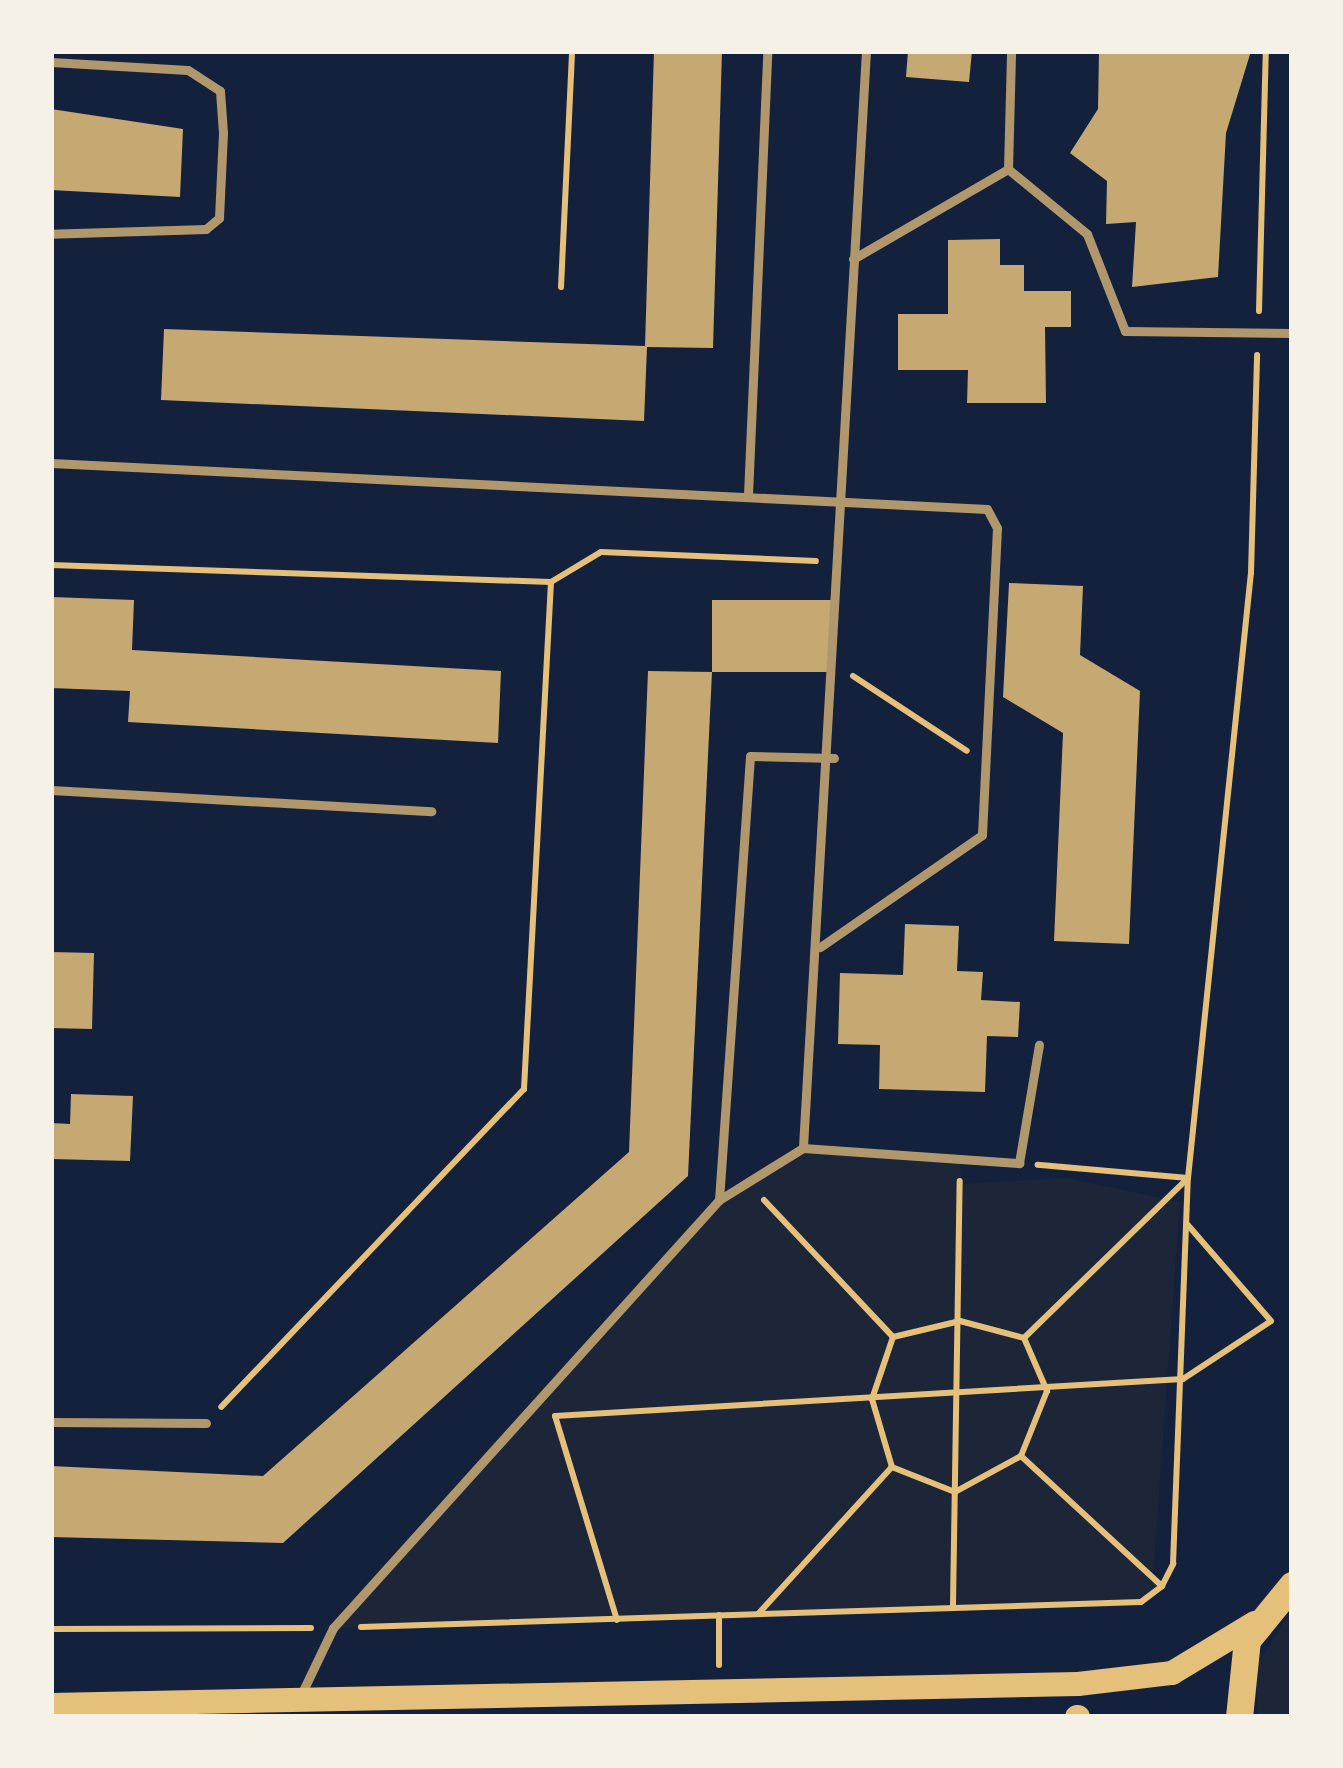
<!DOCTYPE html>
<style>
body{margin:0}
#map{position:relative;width:1343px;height:1768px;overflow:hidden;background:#14213d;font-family:Manrope,sans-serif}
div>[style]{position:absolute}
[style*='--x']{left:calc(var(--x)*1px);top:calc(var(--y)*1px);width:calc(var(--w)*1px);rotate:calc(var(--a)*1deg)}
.green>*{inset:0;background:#1d2539}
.building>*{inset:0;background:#c6a872}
.path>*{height:6px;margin:-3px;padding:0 3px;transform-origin:3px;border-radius:3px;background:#e5c07b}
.service>*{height:9px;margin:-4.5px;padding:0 4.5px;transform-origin:4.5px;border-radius:4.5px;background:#b1986c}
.secondary>*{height:24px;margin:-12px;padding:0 12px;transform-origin:12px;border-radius:12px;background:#e5c07b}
.primary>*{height:27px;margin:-13.5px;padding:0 13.5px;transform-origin:13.5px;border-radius:13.5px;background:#e5c07b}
span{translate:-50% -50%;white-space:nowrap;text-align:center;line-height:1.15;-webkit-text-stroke:10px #f6f1e7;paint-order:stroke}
.frame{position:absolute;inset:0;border:54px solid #f6f1e7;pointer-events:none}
</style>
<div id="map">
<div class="green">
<i style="clip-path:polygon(803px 1148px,960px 1159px,961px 1184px,1066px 1178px,1180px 1202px,1153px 1577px,1162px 1586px,1141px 1602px,333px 1628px,719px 1200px)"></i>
<i style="clip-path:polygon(1292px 1610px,1292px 1717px,1258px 1717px,1256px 1667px)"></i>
</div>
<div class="building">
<i style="clip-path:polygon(654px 51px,722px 51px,713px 348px,647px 347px,644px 421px,161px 400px,164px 329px,645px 346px)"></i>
<i style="clip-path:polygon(908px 51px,972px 51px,969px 82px,906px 77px)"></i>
<i style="clip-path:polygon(1099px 51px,1251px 51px,1226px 133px,1218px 277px,1132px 287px,1136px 222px,1106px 224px,1107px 181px,1070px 153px,1098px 109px)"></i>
<i style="clip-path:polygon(51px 109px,183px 129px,180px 197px,51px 190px)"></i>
<i style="clip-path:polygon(1000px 239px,1000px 265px,1024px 265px,1024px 291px,1071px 291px,1071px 327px,1045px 327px,1046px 403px,967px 403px,968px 370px,898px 370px,898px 314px,948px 314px,948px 240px)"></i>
<i style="clip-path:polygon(1009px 583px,1083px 586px,1080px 655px,1140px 691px,1129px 944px,1054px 941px,1063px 733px,1003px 697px)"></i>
<i style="clip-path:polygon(51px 597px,134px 600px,132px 650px,501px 671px,498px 743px,128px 722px,130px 691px,51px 688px)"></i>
<i style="clip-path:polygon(712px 600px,832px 600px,830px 672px,712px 672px)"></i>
<i style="clip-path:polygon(648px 671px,712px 672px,688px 1176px,283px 1543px,51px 1537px,51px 1466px,263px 1476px,629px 1152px)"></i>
<i style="clip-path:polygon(905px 924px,959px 926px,957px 971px,983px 972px,981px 1000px,1020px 1002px,1018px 1037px,987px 1036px,985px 1092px,879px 1089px,880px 1045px,838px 1044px,840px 973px,903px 975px)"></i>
<i style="clip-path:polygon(51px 952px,94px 953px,92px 1029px,51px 1028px)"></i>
<i style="clip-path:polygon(71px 1094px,133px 1096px,130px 1161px,51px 1159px,51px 1123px,70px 1124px)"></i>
</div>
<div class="path">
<i style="--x:561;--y:287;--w:236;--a:-87.3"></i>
<i style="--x:1259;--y:311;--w:260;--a:-88.5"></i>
<i style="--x:51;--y:565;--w:500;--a:1.95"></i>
<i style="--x:551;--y:582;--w:508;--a:93.05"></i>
<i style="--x:524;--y:1089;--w:439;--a:133.6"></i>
<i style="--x:551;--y:582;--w:58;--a:-31"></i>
<i style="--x:601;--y:552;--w:215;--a:2.4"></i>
<i style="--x:853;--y:676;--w:136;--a:33.3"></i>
<i style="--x:764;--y:1200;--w:188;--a:46.7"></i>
<i style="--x:960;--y:1321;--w:66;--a:14.9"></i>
<i style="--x:1024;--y:1338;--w:58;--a:66.5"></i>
<i style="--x:1047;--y:1391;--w:70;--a:111.8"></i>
<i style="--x:1021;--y:1456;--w:75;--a:151.4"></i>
<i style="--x:955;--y:1492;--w:68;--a:-158.4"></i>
<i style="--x:892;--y:1467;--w:71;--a:-106.4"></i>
<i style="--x:872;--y:1399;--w:65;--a:-71.3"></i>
<i style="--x:893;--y:1337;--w:69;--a:-13.4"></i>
<i style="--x:1024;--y:1338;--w:229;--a:-44.3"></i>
<i style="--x:1188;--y:1178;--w:151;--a:-175"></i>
<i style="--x:1021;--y:1456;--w:192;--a:42.7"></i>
<i style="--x:953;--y:1605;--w:424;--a:-89.1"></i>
<i style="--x:759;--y:1613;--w:197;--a:-47.7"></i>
<i style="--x:617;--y:1620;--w:213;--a:-106.9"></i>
<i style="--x:555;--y:1416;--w:629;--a:-3.37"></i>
<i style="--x:1183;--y:1379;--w:105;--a:-33.4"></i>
<i style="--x:1271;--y:1321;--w:128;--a:-130.9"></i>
<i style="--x:361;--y:1627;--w:780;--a:-1.84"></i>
<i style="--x:1141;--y:1602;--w:26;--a:-37"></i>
<i style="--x:1162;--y:1586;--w:25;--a:-63"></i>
<i style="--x:1173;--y:1564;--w:386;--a:-87.8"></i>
<i style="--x:1188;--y:1178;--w:608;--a:-84.06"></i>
<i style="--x:1251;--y:573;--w:218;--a:-88.4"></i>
<i style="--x:51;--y:1629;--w:260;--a:-0.2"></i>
<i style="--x:719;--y:1665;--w:50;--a:-90"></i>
</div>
<div class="service">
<i style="--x:866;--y:51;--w:1099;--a:93.29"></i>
<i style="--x:803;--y:1148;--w:217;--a:4"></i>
<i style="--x:1019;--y:1163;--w:120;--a:-80.4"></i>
<i style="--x:51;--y:62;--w:137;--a:3.3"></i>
<i style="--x:188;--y:70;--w:38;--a:33"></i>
<i style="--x:220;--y:91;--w:42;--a:85.9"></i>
<i style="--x:223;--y:133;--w:85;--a:92.7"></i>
<i style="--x:219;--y:218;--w:17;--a:140"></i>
<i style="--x:206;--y:229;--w:155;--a:178.2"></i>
<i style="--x:1008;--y:169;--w:102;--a:39.4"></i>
<i style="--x:1087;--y:234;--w:104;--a:68.6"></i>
<i style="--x:1125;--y:331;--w:167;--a:0.7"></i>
<i style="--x:853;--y:259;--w:179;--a:-30.1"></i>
<i style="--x:1008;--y:169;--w:118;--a:-88.5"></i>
<i style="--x:51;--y:463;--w:937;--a:2.81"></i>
<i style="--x:987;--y:509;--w:21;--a:62"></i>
<i style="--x:997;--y:528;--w:307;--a:92.8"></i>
<i style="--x:982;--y:835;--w:197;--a:145.3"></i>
<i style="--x:748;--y:495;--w:444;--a:-87.5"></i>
<i style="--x:51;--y:790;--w:381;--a:3.2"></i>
<i style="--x:719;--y:1200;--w:445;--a:-86"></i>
<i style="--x:750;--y:756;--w:84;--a:1.4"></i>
<i style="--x:51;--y:1422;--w:155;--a:0.4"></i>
<i style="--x:299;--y:1699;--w:79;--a:-64.4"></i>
<i style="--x:333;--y:1628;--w:576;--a:-47.95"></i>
<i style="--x:719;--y:1200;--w:99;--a:-31.8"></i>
</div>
<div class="secondary">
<i style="--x:51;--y:1705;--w:1027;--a:-1.17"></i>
<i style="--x:1078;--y:1684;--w:95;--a:-6.7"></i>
<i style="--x:1172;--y:1673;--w:97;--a:-31.1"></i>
<i style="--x:1077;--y:1717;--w:1;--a:0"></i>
</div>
<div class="primary">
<i style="--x:1239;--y:1717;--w:77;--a:-84.1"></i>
<i style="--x:1247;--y:1640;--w:71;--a:-50.7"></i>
</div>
<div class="frame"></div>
</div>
